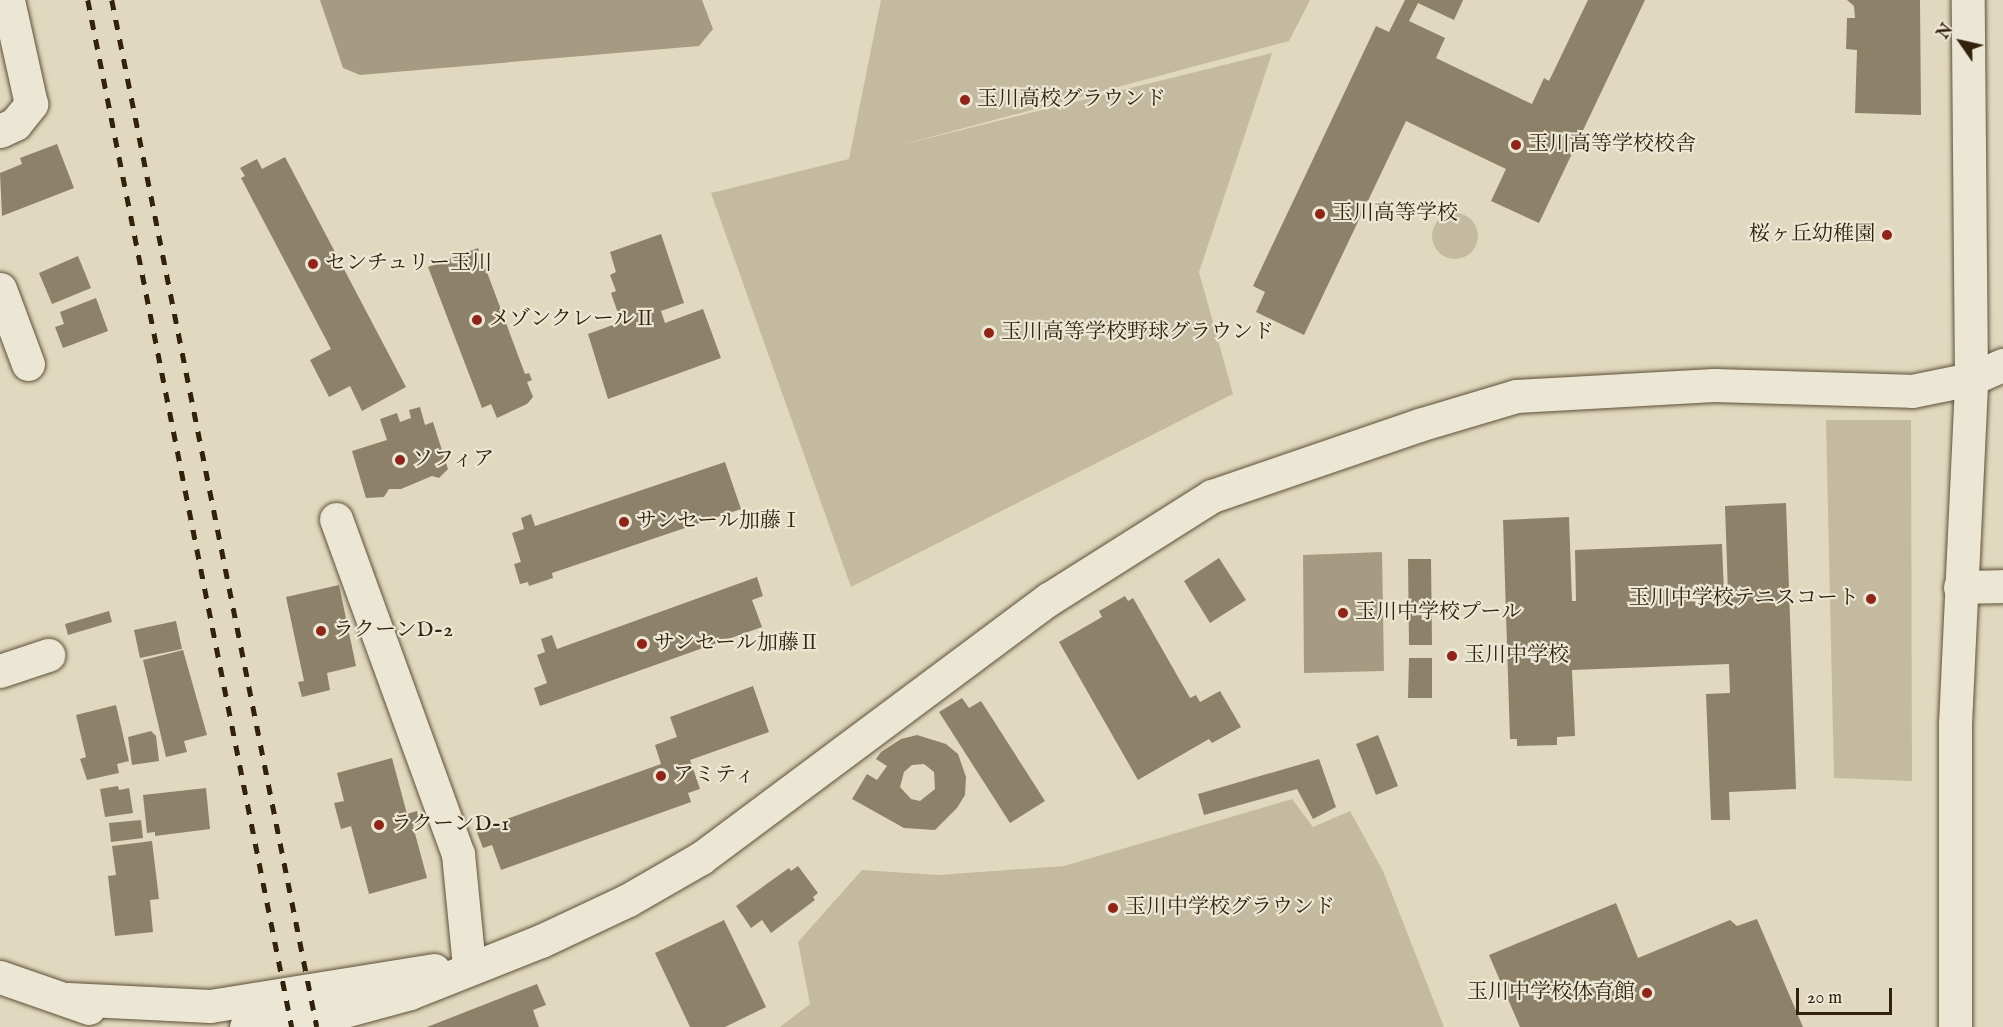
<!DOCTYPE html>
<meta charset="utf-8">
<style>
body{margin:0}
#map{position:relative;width:2003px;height:1027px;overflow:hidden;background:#e1d9bf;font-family:"IM FELL English","Noto Serif JP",serif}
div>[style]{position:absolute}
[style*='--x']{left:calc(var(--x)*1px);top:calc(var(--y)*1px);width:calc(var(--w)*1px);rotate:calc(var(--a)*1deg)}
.green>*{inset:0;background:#c3baa0}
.round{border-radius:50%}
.water>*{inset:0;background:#a69b82}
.building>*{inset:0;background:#8d8169}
.roads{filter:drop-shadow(0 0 2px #5e5038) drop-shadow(0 0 2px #5e5038)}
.minor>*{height:33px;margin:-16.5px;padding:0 16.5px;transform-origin:16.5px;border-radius:16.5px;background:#ece6d5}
.tertiary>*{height:33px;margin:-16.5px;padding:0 16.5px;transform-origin:16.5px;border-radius:16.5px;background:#ece6d5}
.rail>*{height:4.5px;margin-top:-2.25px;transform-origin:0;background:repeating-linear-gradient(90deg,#32220b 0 10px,transparent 0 20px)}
.dots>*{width:16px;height:16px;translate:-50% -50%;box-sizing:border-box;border:3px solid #ece6d5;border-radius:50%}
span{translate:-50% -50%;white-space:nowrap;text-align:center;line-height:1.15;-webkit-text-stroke:4.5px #ece6d5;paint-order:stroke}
.poi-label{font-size:21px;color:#32220b}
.left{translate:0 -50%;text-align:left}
.right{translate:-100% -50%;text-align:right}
.north{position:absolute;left:1931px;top:12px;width:60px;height:60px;-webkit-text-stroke:4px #ece6d5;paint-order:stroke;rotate:304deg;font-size:16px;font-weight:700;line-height:24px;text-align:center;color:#32220b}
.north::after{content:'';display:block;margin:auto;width:21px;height:27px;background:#32220b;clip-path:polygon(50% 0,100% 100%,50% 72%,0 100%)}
.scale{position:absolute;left:1796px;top:988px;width:96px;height:27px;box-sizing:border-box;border:3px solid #32220b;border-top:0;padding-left:8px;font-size:18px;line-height:21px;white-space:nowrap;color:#32220b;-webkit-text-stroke:4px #ece6d5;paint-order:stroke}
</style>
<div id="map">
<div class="green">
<i style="clip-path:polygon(881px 0,1310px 0,1289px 41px,897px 146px,1272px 53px,1199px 272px,1233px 394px,851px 587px,711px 193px,849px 159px)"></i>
<i class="round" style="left:1432px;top:213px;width:46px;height:46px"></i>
<i style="clip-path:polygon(1826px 420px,1911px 420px,1912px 781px,1834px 778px)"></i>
<i style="clip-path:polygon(1292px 799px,1313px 827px,1350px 811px,1383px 871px,1444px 1027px,780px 1027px,810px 1004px,798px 942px,862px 870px,938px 875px,1064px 866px)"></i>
</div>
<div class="water">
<i style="clip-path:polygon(320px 0,702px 0,713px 29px,699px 46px,360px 75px,343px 68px)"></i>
<i style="clip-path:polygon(1382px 552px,1384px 671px,1304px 673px,1303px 555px)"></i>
</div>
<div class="building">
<i style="clip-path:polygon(1405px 0,1463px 0,1454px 20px,1418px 3px,1409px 21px,1445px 38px,1436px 58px,1532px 104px,1544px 78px,1549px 81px,1588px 0,1645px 0,1539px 223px,1491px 201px,1506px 169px,1406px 121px,1304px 335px,1256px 312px,1265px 292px,1253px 286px,1376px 26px,1389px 32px)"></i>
<i style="clip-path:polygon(1847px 0,1920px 0,1921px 115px,1855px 113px,1857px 50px,1846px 49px,1847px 18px,1855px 18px,1854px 6px)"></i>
<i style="clip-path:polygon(57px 144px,74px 188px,2px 216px,0 173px,22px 164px,20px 158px)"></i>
<i style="clip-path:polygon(285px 157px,406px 387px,362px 411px,350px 386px,329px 397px,310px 360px,331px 349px,241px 178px,245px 176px,240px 168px,257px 159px,262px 169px)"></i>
<i style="clip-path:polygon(661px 234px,684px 303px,661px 311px,665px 323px,703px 309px,721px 358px,608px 399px,588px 334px,621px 322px,611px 293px,616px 291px,610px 275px,616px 272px,610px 252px)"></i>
<i style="clip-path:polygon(478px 248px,525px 374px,529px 373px,532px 380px,527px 382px,533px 397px,527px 404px,497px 418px,491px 404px,482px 408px,428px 267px)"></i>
<i style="clip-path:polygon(78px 256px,91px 288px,52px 304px,39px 273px)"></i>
<i style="clip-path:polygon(96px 298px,108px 331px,63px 348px,55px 327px,64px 324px,60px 312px)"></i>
<i style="clip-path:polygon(420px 407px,425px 425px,433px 422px,448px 469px,439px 478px,432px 476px,401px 489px,389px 489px,384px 497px,366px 498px,352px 451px,387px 440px,380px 419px,397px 413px,400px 422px,411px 418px,409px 410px)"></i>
<i style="clip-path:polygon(725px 462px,741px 509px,552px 573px,553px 578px,529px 586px,528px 582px,520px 584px,514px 564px,521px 562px,512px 533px,524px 529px,521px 518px,531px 514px,535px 526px)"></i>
<i style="clip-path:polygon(1786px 503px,1796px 789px,1729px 792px,1730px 820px,1711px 820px,1706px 694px,1730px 693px,1729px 664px,1572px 670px,1575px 736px,1557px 737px,1557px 745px,1517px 746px,1517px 739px,1510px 739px,1503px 520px,1569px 517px,1572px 601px,1576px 601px,1575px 550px,1722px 544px,1724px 593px,1728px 593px,1725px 506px)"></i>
<i style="clip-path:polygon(1219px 558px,1246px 600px,1210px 623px,1184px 581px)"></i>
<i style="clip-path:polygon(1408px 559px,1431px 559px,1432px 645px,1409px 645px)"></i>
<i style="clip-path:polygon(757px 577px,763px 596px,752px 600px,762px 627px,540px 706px,534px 688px,547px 683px,537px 655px,545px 652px,541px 639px,552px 635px,557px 649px)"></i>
<i style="clip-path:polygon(339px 585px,356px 666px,327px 673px,330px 690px,302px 697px,298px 682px,304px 681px,286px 597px)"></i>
<i style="clip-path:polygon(1125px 596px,1128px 601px,1133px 598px,1190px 698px,1196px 695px,1200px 702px,1220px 691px,1241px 727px,1212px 743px,1209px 739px,1138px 780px,1059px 642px,1102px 617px,1099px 611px)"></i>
<i style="clip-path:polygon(109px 611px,112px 622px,68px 635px,65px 624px)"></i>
<i style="clip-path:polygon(176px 621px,182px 649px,140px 658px,134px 630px)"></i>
<i style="clip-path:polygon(183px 650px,207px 735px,184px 741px,187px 752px,166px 757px,143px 660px)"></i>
<i style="clip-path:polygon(1409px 658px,1432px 658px,1432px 698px,1408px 698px)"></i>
<i style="clip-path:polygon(753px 686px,769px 732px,690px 760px,700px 789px,688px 793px,691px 802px,501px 870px,492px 845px,483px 848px,476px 830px,661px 764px,655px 745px,677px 737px,670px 717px)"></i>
<i style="clip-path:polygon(962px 698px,969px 708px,981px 701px,1045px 801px,1010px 823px,939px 712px)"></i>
<i style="clip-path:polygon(116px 705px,129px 761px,117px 764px,119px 773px,87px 780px,80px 759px,86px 757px,76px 715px)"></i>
<i style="clip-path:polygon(151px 731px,156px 736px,159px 761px,132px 765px,128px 737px)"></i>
<i style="clip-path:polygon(evenodd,917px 735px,946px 744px,958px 754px,966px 777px,965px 795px,957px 808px,935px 830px,904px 828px,852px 799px,867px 774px,877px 780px,887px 766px,876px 759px,881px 752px,901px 739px,917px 735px,924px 764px,934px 772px,935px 789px,920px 801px,911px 799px,900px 787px,904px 772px,912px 765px,924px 764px)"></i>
<i style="clip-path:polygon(1378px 735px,1398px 786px,1376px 795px,1356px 744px)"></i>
<i style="clip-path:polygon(392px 758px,407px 814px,417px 811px,421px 824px,413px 826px,427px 878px,369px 894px,351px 826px,341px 829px,334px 803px,344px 801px,337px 773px)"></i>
<i style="clip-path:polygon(1319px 759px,1336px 807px,1313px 819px,1297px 789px,1204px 815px,1198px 794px)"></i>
<i style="clip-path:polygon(118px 786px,119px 790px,129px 788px,133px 813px,105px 817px,100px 789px)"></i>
<i style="clip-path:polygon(206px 788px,210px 829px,155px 836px,155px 832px,147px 833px,143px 795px)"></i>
<i style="clip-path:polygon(141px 820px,143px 838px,111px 842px,109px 823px)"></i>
<i style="clip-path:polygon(152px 841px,159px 899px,150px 900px,153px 932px,115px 936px,108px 876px,116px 875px,112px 846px)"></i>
<i style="clip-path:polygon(798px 866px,818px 893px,813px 897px,815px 900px,771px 933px,762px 920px,751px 928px,736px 906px,789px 868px,791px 871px)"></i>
<i style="clip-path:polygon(1616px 903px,1638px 958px,1730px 920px,1737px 926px,1757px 919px,1803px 1027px,1520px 1027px,1489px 955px)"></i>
<i style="clip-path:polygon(724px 920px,766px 1007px,725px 1027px,690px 1027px,655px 953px)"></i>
<i style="clip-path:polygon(537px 984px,546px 1005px,533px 1010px,539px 1027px,427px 1027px)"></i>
</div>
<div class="roads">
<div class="minor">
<i style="--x:0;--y:131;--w:17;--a:-25"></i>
<i style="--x:15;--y:124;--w:26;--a:-51"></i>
<i style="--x:31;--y:104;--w:107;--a:-102.5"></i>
<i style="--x:0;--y:289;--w:80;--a:69.5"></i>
<i style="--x:1419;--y:425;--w:101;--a:-16.6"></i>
<i style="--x:1516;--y:396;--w:198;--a:-3.2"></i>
<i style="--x:1714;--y:385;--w:198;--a:1.7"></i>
<i style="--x:1912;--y:391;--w:60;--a:-11.5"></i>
<i style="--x:1971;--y:379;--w:35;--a:-24"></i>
<i style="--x:336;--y:519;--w:357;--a:70"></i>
<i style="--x:458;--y:854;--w:114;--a:84.4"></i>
<i style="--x:1960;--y:587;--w:43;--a:-1.3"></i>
<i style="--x:0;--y:671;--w:51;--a:-18.4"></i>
</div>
<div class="tertiary">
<i style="--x:0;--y:977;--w:94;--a:19.2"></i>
<i style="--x:68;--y:999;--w:142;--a:2.8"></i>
<i style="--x:210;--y:1006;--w:227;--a:-9.1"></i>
<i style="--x:246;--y:1027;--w:84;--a:-8.2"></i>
<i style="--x:329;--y:1015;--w:84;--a:-15.2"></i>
<i style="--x:410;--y:993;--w:141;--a:-21.7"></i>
<i style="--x:541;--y:941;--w:96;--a:-25.2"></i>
<i style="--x:628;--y:900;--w:84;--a:-29.9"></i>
<i style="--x:701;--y:858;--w:434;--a:-36.7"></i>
<i style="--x:1049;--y:599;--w:193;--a:-32.3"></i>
<i style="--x:1212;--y:496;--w:219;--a:-18.9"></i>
<i style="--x:1955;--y:1027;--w:303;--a:-90"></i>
<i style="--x:1955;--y:724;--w:345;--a:-87.3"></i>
<i style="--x:1971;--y:379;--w:379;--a:-90.5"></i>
</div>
</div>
<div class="rail">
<i style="--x:88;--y:0;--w:1047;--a:78.77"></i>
<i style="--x:112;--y:0;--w:1047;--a:78.71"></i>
</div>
<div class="dots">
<i style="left:965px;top:100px;background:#8f2418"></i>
<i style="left:1516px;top:145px;background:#8f2418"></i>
<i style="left:1320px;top:214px;background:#8f2418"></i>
<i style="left:1887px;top:235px;background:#8f2418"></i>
<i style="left:313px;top:264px;background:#8f2418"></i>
<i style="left:477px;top:320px;background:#8f2418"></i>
<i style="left:989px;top:333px;background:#8f2418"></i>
<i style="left:400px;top:460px;background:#8f2418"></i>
<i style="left:624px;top:522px;background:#8f2418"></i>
<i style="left:1871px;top:599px;background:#8f2418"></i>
<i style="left:1343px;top:613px;background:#8f2418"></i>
<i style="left:321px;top:631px;background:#8f2418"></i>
<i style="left:642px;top:644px;background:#8f2418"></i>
<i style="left:1452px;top:656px;background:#8f2418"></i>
<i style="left:661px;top:776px;background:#8f2418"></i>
<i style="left:379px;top:825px;background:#8f2418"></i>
<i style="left:1113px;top:908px;background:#8f2418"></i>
<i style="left:1647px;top:993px;background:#8f2418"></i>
</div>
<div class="poi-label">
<span class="left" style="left:977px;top:100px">玉川高校グラウンド</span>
<span class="left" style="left:1528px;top:145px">玉川高等学校校舎</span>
<span class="left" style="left:1332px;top:214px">玉川高等学校</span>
<span class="right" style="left:1875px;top:235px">桜ヶ丘幼稚園</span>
<span class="left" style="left:325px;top:264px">センチュリー玉川</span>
<span class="left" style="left:489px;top:320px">メゾンクレールⅡ</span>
<span class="left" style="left:1001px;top:333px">玉川高等学校野球グラウンド</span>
<span class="left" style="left:412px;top:460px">ソフィア</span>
<span class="left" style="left:636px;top:522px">サンセール加藤Ⅰ</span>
<span class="right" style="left:1859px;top:599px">玉川中学校テニスコート</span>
<span class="left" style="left:1355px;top:613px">玉川中学校プール</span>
<span class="left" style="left:333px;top:631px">ラクーンD-2</span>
<span class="left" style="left:654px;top:644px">サンセール加藤Ⅱ</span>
<span class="left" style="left:1464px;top:656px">玉川中学校</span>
<span class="left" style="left:673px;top:776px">アミティ</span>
<span class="left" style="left:391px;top:825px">ラクーンD-1</span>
<span class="left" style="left:1125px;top:908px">玉川中学校グラウンド</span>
<span class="right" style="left:1635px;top:993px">玉川中学校体育館</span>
</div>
<div class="north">N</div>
<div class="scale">20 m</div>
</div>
